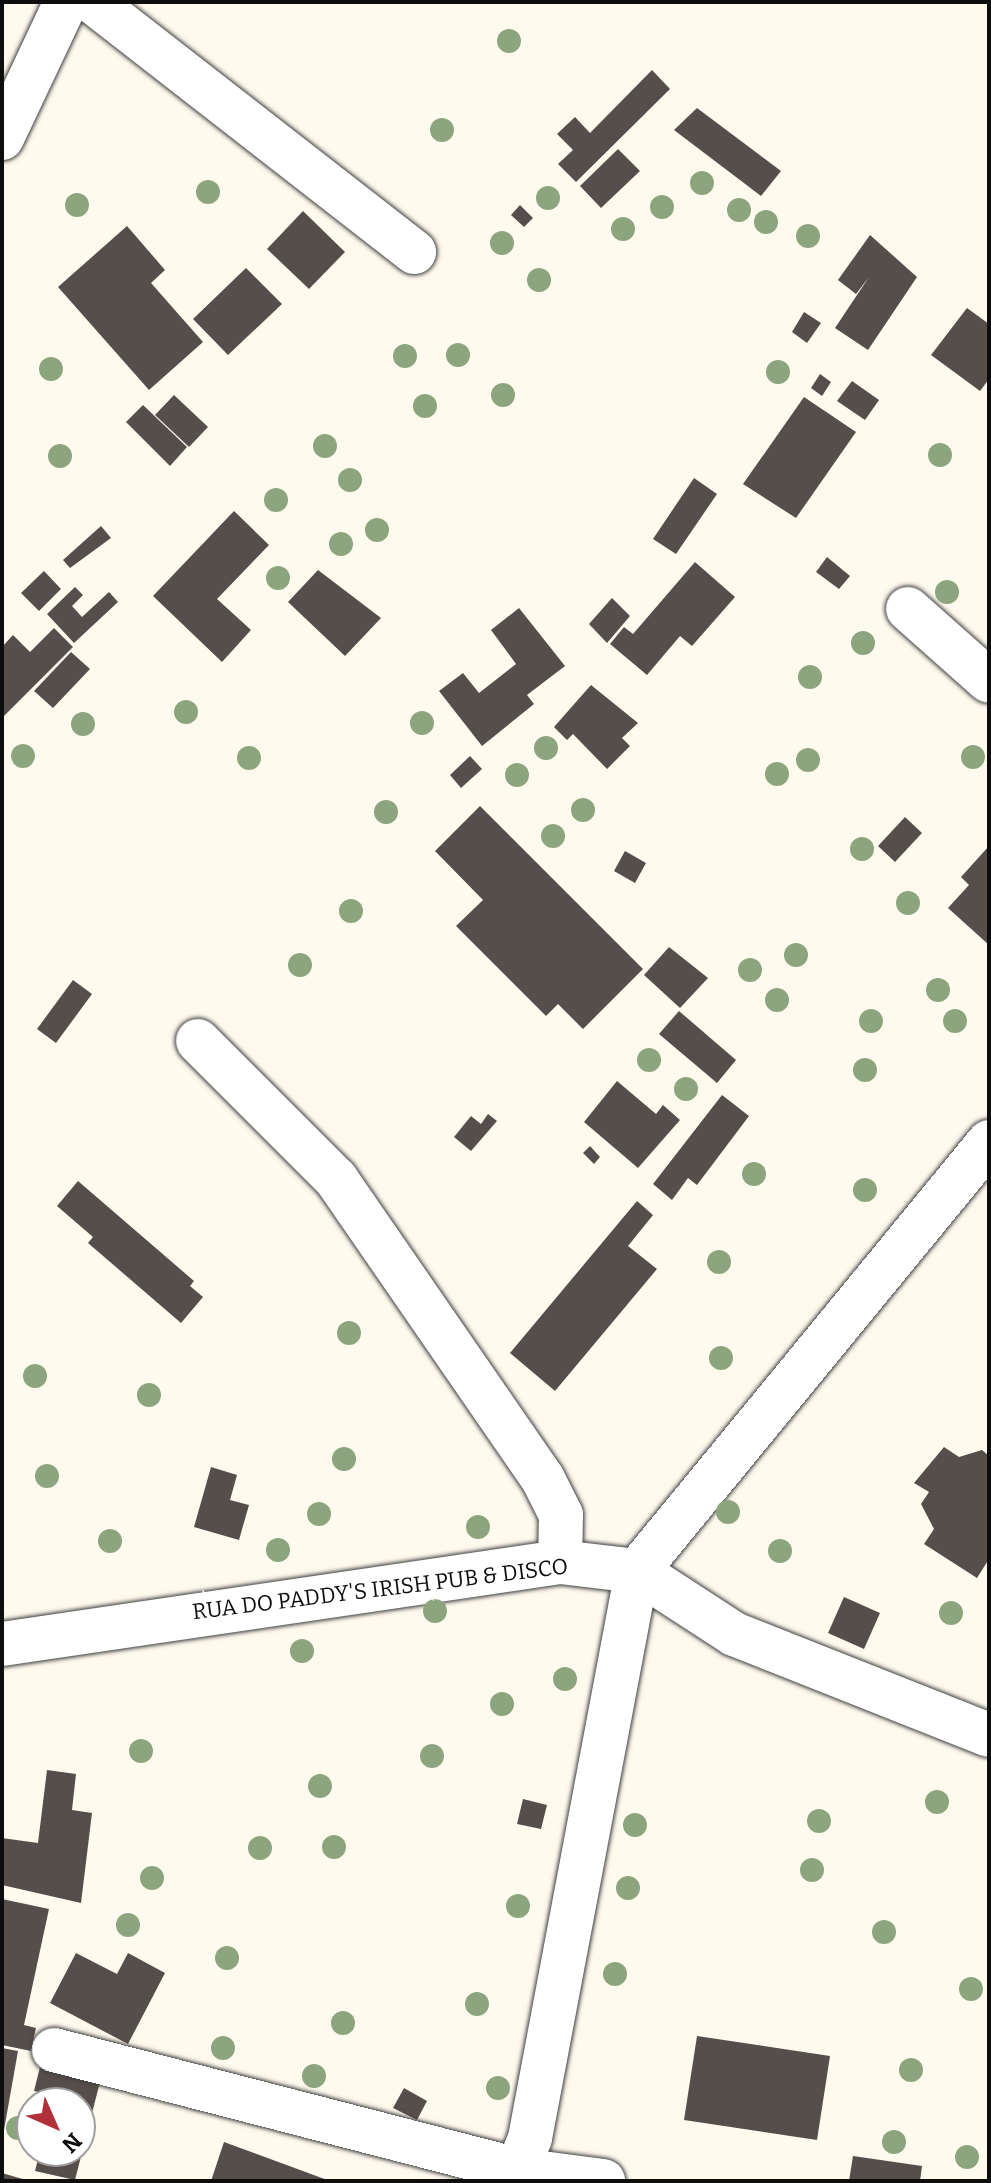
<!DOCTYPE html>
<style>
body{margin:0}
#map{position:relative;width:991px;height:2183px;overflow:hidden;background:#fefaee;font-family:Bitter,serif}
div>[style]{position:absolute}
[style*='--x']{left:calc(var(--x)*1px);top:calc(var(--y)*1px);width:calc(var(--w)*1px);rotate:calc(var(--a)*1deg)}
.building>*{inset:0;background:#554e4a}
.roads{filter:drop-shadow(0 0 2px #404040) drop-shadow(0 0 2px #404040)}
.minor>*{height:44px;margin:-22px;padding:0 22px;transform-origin:22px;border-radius:22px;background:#fff}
.trees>*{width:24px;height:24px;margin:-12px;border-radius:50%;background:#8da57e}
span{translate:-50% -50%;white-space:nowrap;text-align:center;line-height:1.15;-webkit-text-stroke:8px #fff;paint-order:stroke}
.street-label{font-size:22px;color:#0d0d0d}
.frame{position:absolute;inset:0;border:4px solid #0d0d0d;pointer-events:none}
.north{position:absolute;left:16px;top:2087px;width:80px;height:80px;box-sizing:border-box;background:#fff;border:2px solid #9e9e9e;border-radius:50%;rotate:135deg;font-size:22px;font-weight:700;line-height:32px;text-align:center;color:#0d0d0d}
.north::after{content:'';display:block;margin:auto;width:28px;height:36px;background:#b23039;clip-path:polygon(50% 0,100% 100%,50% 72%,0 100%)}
</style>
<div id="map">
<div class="building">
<i style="clip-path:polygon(652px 70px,670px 89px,576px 182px,558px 164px,573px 150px,557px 134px,575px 117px,590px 133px)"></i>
<i style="clip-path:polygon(697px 108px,781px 171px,761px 196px,674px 130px)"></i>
<i style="clip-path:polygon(618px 149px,640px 171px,601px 208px,580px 186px)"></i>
<i style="clip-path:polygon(520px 205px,533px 218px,524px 227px,511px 215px)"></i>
<i style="clip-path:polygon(303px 211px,345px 252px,309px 289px,267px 249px)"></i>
<i style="clip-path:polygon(127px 226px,165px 270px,151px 283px,203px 342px,149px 390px,58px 287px)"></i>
<i style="clip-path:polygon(870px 235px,917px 277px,868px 350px,835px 328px,869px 277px,856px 294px,838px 280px)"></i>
<i style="clip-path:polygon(246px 268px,282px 304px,228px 355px,193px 319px)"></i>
<i style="clip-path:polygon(967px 308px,989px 324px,989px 379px,980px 391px,931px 355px)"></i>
<i style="clip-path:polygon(804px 312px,821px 323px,807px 343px,792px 332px)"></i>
<i style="clip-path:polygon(820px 374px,831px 382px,822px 396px,811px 388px)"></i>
<i style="clip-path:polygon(852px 381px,879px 400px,865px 420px,837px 401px)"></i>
<i style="clip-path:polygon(174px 395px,208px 427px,189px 447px,155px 415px)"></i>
<i style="clip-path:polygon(804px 397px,856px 432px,796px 518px,743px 484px)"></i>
<i style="clip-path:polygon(143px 405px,187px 447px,170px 466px,126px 422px)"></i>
<i style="clip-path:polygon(694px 478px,717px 494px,676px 554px,653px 539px)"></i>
<i style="clip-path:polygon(234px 511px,269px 545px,217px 599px,251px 630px,222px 662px,153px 596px)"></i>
<i style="clip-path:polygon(101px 526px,111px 538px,70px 568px,63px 560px)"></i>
<i style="clip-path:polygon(827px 557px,850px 576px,839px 589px,816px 572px)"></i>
<i style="clip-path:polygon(695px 562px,735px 597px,692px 646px,680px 636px,647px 675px,610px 644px,624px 627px,633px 634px)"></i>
<i style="clip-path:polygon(318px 570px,381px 618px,345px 656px,288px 602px)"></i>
<i style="clip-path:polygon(44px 571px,61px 589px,39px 611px,21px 593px)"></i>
<i style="clip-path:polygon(75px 587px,83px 595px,72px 606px,82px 617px,109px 592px,118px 602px,74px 643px,47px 614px)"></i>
<i style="clip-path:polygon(612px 598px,630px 616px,607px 643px,589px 624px)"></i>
<i style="clip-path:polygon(519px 608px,565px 666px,527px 695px,534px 704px,482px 746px,439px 691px,463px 673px,479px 693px,516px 664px,491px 630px)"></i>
<i style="clip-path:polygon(54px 628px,73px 647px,2px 718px,2px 647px,13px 635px,30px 652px)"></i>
<i style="clip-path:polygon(71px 652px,90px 669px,53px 708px,34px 691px)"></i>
<i style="clip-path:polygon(591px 685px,638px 723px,622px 738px,630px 746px,607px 769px,573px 734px,567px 740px,554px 727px)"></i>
<i style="clip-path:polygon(470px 756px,482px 769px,461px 788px,450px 775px)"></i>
<i style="clip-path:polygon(480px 806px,643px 969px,583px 1029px,558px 1004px,546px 1016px,456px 926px,483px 900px,435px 851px)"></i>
<i style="clip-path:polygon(905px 817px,922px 833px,895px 862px,878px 846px)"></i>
<i style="clip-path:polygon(989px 846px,989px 945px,948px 908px,969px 885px,961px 877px)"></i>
<i style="clip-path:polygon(625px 851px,646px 863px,635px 883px,614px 871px)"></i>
<i style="clip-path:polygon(669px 947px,708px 978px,680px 1008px,644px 975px)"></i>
<i style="clip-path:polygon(73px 980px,92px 994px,56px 1043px,37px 1029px)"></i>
<i style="clip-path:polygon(679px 1011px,736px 1060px,717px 1083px,659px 1034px)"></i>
<i style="clip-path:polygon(617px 1081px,656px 1114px,663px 1105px,680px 1120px,638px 1168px,584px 1122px)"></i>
<i style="clip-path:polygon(722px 1095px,749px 1116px,697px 1185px,688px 1178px,672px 1200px,653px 1184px)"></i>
<i style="clip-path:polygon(488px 1114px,497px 1121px,471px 1151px,454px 1137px,471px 1116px,481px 1124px)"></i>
<i style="clip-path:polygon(590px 1146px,600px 1157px,594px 1164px,583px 1153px)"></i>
<i style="clip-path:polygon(78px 1181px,194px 1281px,190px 1286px,203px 1297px,181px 1323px,88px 1243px,93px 1237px,57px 1206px)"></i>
<i style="clip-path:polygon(637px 1201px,653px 1215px,628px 1246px,657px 1269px,555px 1391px,510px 1353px)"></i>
<i style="clip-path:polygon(944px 1447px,959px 1457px,982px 1450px,989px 1456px,989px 1559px,977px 1578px,924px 1544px,934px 1529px,921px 1504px,929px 1492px,914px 1483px)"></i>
<i style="clip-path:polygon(211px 1467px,237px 1475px,230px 1500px,249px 1505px,239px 1540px,194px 1527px)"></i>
<i style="clip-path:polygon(844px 1597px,880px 1613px,864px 1649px,828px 1633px)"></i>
<i style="clip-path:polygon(47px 1770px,76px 1774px,72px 1810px,92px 1813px,81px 1903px,2px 1885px,2px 1838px,38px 1843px)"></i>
<i style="clip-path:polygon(523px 1799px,547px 1805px,541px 1829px,517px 1824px)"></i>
<i style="clip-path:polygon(2px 1899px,49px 1909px,24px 2025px,36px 2028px,31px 2051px,2px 2045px)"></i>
<i style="clip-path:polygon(76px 1953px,117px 1974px,128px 1953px,165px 1973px,128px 2044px,50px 2003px)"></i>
<i style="clip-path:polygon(697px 2036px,830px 2056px,817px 2140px,684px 2120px)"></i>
<i style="clip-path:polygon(2px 2048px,18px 2051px,4px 2130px,2px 2130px)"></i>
<i style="clip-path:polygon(42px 2059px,102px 2074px,75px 2180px,35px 2171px,40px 2151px,80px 2151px,80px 2103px,52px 2103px,54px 2096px,34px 2091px)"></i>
<i style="clip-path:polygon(404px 2088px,427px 2101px,417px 2120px,393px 2108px)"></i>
<i style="clip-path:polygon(224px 2142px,330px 2181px,211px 2181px)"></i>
<i style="clip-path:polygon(853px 2156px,922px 2166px,920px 2181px,849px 2181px)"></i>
<i style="clip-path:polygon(2px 2173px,26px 2180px,26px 2181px,2px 2181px)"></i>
</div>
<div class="roads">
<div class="minor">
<i style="--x:93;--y:2;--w:407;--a:37.9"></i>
<i style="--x:2;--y:138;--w:150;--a:-64.8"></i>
<i style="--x:908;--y:609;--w:108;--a:41.6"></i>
<i style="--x:198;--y:1041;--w:195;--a:45"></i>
<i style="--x:336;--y:1179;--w:364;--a:55.4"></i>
<i style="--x:543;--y:1479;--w:40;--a:63.4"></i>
<i style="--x:561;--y:1515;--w:47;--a:91.2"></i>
<i style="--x:2;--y:1644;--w:564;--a:-8.36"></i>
<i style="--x:560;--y:1562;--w:78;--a:6.7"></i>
<i style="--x:637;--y:1571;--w:555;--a:-50.63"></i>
<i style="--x:54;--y:2050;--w:480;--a:14.5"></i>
<i style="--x:519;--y:2170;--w:85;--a:7.5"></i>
<i style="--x:513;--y:2181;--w:46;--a:-68.4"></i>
<i style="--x:530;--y:2138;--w:577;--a:-79.31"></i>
<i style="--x:637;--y:1571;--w:116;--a:33"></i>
<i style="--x:734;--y:1634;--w:274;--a:21.6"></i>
</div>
</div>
<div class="trees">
<i style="left:509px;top:41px"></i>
<i style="left:442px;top:130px"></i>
<i style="left:702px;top:183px"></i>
<i style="left:208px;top:192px"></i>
<i style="left:548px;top:198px"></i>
<i style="left:77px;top:205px"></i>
<i style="left:662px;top:207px"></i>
<i style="left:739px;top:210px"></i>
<i style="left:766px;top:222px"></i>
<i style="left:623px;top:229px"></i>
<i style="left:808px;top:236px"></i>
<i style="left:502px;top:243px"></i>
<i style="left:539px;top:280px"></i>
<i style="left:458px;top:355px"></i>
<i style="left:405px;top:356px"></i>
<i style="left:51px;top:369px"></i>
<i style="left:778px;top:372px"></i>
<i style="left:503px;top:395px"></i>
<i style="left:425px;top:406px"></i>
<i style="left:325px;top:446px"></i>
<i style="left:940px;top:455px"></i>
<i style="left:60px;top:456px"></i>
<i style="left:350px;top:480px"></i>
<i style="left:276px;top:500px"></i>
<i style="left:377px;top:530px"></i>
<i style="left:341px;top:544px"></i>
<i style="left:278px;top:578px"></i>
<i style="left:947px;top:592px"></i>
<i style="left:863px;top:643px"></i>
<i style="left:810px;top:677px"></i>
<i style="left:186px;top:712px"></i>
<i style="left:422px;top:723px"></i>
<i style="left:83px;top:724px"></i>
<i style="left:546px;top:748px"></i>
<i style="left:23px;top:756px"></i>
<i style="left:973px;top:757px"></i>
<i style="left:249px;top:758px"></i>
<i style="left:808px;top:760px"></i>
<i style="left:777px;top:774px"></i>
<i style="left:517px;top:775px"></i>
<i style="left:583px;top:810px"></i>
<i style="left:386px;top:812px"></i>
<i style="left:553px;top:836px"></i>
<i style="left:862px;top:849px"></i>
<i style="left:908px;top:903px"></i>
<i style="left:351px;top:911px"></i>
<i style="left:796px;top:955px"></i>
<i style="left:300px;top:965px"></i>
<i style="left:750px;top:970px"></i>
<i style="left:938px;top:990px"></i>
<i style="left:777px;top:1000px"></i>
<i style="left:871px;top:1021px"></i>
<i style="left:955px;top:1021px"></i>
<i style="left:649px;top:1060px"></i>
<i style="left:865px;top:1070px"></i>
<i style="left:686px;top:1089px"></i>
<i style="left:754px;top:1174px"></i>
<i style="left:865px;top:1190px"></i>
<i style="left:719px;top:1262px"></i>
<i style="left:349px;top:1333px"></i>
<i style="left:721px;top:1358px"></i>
<i style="left:35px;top:1376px"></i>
<i style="left:149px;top:1395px"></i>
<i style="left:344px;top:1459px"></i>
<i style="left:47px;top:1476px"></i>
<i style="left:728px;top:1512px"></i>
<i style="left:319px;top:1514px"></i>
<i style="left:478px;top:1527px"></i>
<i style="left:110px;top:1541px"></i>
<i style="left:278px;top:1550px"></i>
<i style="left:780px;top:1551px"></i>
<i style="left:435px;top:1611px"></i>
<i style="left:951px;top:1613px"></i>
<i style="left:302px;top:1651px"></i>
<i style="left:565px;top:1679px"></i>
<i style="left:502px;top:1704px"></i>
<i style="left:141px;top:1751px"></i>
<i style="left:432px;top:1756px"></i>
<i style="left:320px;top:1786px"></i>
<i style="left:937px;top:1802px"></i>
<i style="left:819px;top:1821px"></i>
<i style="left:635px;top:1825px"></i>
<i style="left:334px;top:1847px"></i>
<i style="left:260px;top:1848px"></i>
<i style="left:812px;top:1870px"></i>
<i style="left:152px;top:1878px"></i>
<i style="left:628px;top:1888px"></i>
<i style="left:518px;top:1906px"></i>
<i style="left:128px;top:1925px"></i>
<i style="left:884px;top:1932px"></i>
<i style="left:227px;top:1958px"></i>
<i style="left:615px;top:1974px"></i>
<i style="left:971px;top:1989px"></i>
<i style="left:477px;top:2004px"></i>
<i style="left:343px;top:2023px"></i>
<i style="left:223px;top:2048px"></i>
<i style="left:911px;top:2070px"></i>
<i style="left:314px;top:2076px"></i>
<i style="left:498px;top:2088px"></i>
<i style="left:18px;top:2128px"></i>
<i style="left:894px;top:2142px"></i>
<i style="left:967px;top:2157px"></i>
</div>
<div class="street-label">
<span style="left:380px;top:1589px;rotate:-7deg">RUA DO PADDY'S IRISH PUB &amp; DISCO</span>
</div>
<div class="frame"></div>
<div class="north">N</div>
</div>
